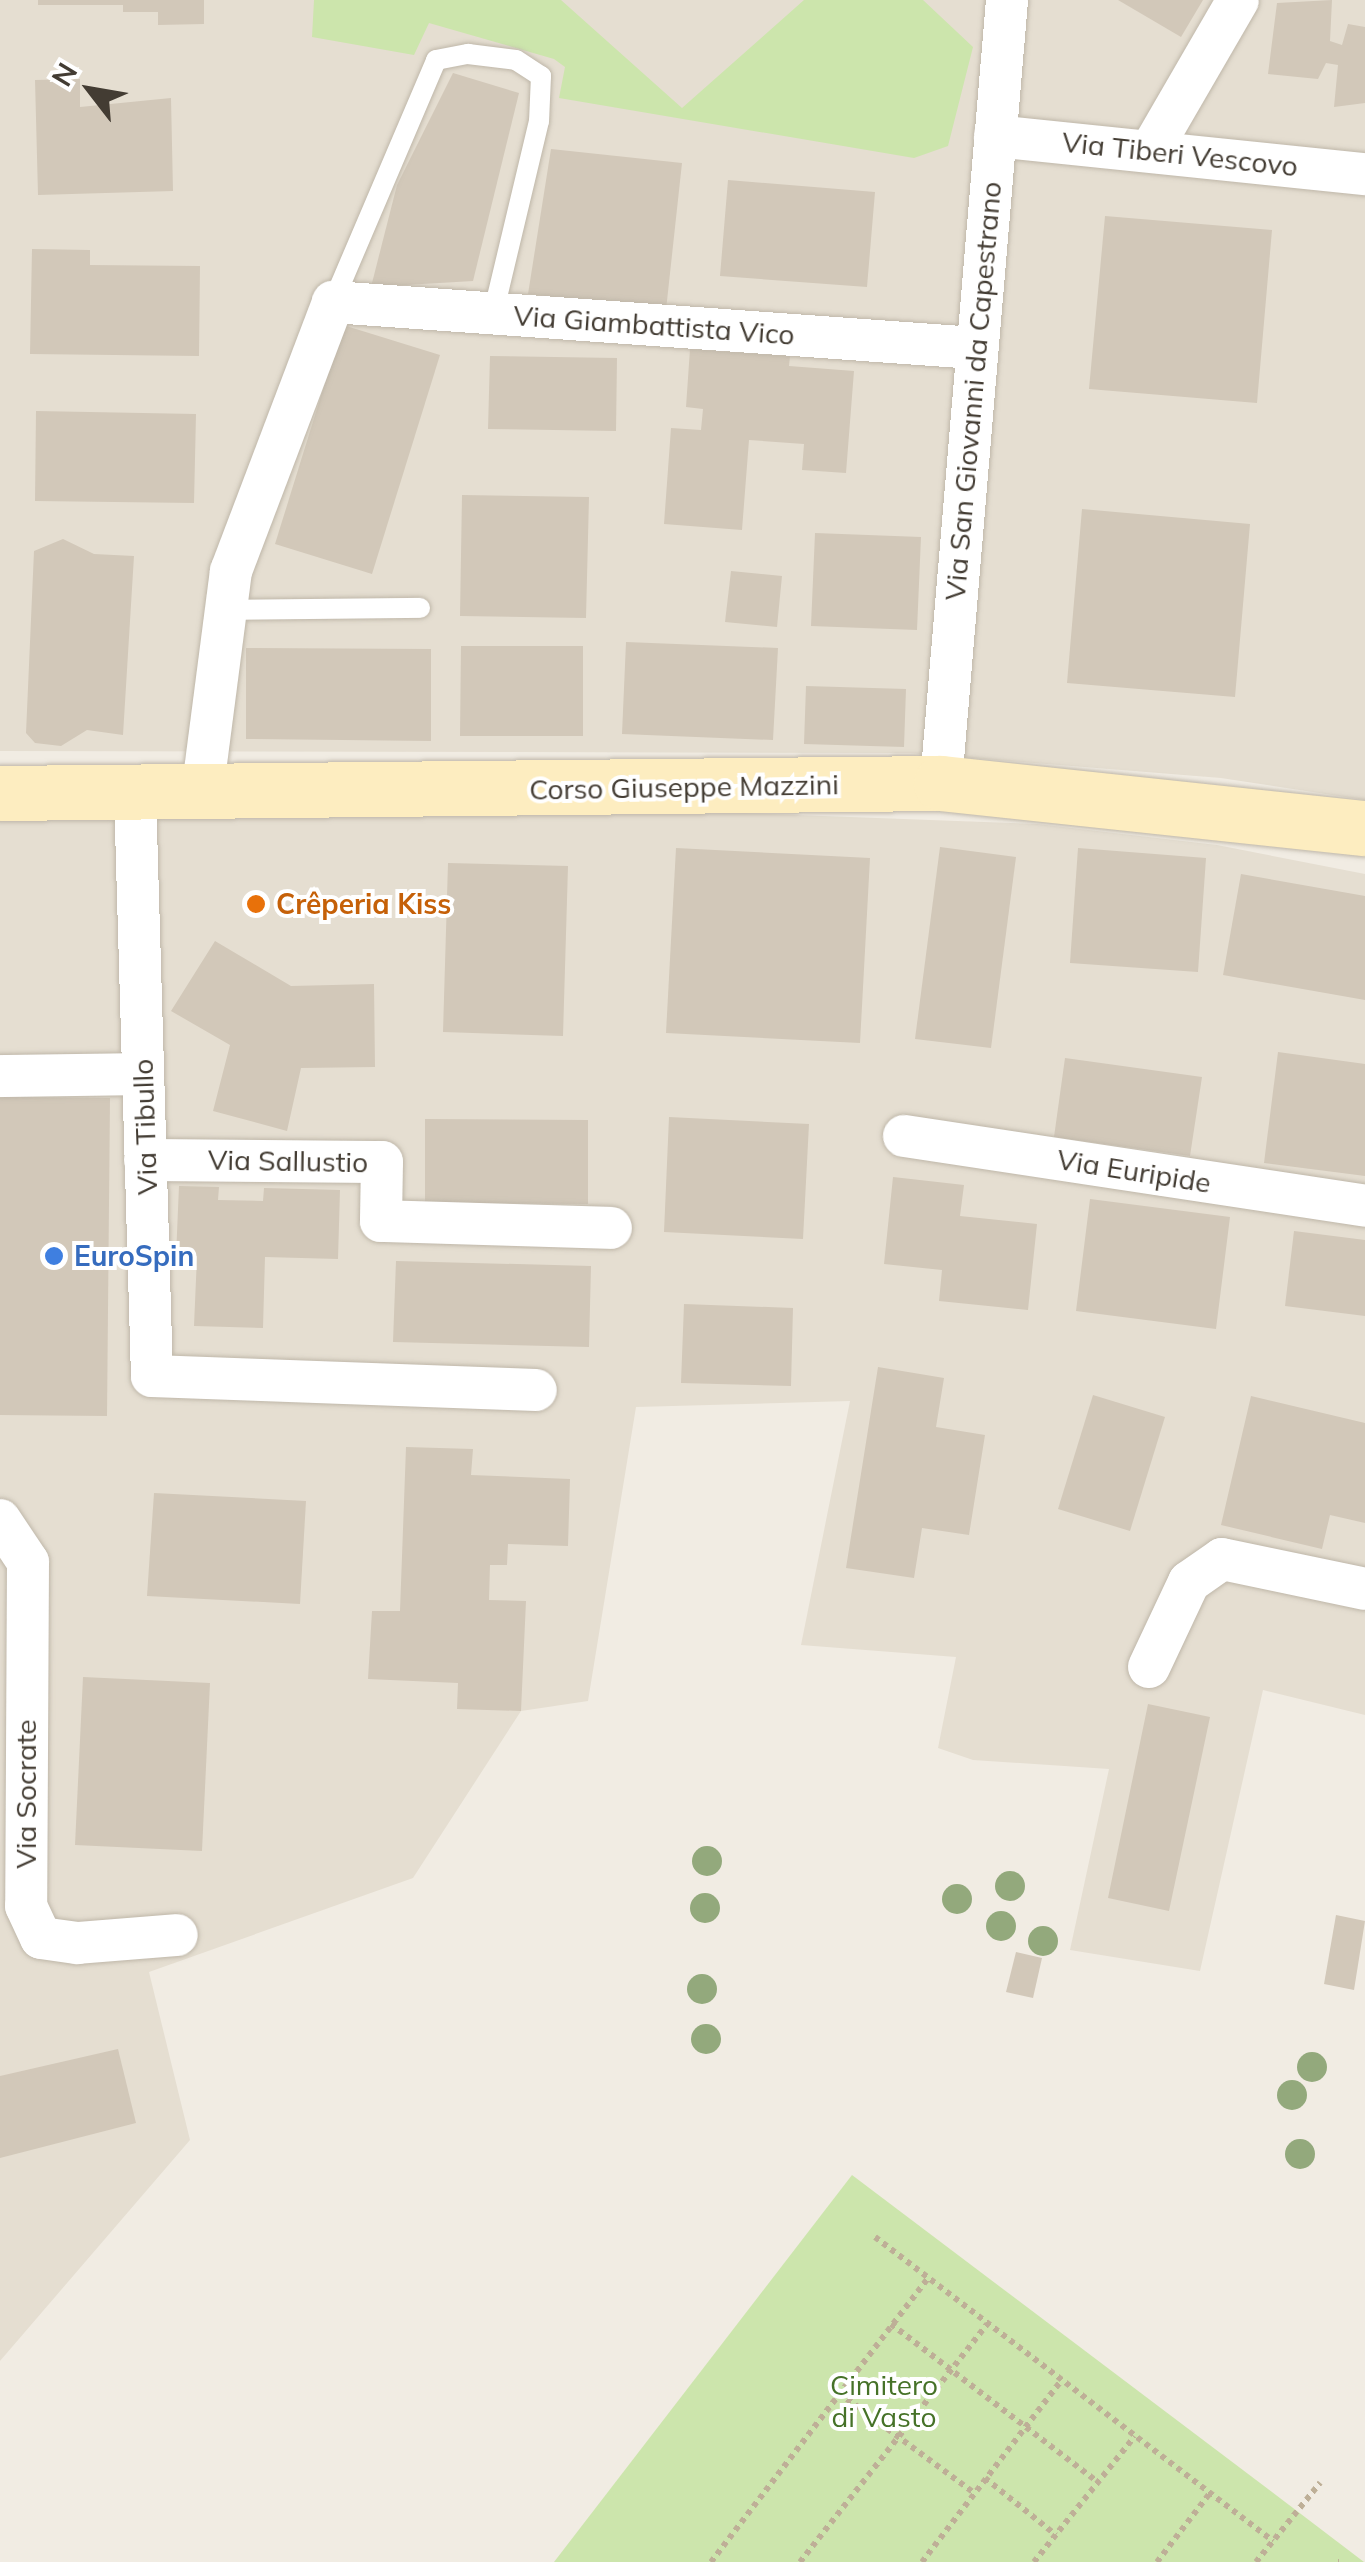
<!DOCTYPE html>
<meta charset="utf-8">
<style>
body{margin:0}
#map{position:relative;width:1365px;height:2562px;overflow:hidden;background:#f1ece3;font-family:Mulish,sans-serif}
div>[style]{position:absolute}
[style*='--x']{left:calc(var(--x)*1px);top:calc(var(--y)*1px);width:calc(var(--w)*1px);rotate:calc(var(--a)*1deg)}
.residential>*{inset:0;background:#e5ded1}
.green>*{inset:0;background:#cce5ac}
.building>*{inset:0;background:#d2c8b9}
.path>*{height:6px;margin-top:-3px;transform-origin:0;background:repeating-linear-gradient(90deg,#beaf97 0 5px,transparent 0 10px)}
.roads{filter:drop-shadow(0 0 2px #bfb7a9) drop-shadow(0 0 2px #bfb7a9)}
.lane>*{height:20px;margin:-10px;padding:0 10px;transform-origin:10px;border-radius:10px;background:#fff}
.street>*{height:42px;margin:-21px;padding:0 21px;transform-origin:21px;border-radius:21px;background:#fff}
.secondary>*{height:55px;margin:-27.5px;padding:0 27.5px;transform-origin:27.5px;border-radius:27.5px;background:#fdedc0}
.trees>*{width:30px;height:30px;margin:-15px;border-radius:50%;background:#93a97c}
.dots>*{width:28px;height:28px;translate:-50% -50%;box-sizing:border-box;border:5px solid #fff;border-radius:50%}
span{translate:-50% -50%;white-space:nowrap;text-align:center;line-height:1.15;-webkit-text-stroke:8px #fff;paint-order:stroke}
.street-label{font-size:28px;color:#433c33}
.food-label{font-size:28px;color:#c56008;font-weight:700}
.left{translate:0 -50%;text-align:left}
.shop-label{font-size:28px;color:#366cbe;font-weight:700}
.park-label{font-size:28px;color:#467228}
.north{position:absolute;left:40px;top:40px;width:100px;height:100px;-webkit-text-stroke:8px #fff;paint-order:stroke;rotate:301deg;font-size:28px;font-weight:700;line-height:40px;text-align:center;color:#433c33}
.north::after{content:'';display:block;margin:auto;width:35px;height:45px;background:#433c33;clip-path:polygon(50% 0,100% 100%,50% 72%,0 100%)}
</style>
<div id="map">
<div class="residential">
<i style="clip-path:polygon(0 0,1365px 0,1365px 800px,1221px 778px,910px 753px,0 751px)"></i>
<i style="clip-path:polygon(716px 812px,1037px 824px,1217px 845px,1365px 874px,1365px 1715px,1263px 1690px,1200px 1971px,1070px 1950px,1109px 1769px,973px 1760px,938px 1748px,956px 1657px,801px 1645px,850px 1401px,636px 1407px,588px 1701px,521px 1711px,413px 1878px,149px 1972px,190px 2140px,0 2361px,0 813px)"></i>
</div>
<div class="green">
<i style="clip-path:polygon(314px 0,561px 0,682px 108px,804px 0,923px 0,973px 47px,948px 146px,914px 158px,559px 98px,565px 67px,554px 59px,429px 23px,414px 55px,312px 37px)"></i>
<i style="clip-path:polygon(852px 2175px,1297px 2511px,1364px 2562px,554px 2562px)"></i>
</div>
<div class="building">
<i style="clip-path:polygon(38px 0,204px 0,204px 24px,158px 25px,158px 12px,123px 12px,123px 5px,38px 5px)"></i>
<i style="clip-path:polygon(1118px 0,1203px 0,1181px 37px)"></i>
<i style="clip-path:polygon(1332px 0,1330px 41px,1342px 45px,1348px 24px,1365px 27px,1365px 103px,1334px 107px,1338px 65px,1326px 63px,1318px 79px,1268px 74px,1277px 3px)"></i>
<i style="clip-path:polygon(453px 73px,519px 93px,473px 281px,371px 287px,397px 185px)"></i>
<i style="clip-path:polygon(80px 79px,80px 107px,171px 98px,173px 191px,38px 195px,35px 80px)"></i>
<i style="clip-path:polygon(551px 149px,682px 163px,666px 310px,528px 294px)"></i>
<i style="clip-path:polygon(728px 180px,875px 192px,867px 287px,720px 276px)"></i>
<i style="clip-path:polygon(1105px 216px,1272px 230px,1257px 403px,1089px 389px)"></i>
<i style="clip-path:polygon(32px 249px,90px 250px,90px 265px,200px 266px,199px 356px,30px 354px)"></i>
<i style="clip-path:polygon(343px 325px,440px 355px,372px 574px,275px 544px)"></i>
<i style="clip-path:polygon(690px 349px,790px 356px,789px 366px,854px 371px,846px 473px,802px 470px,804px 444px,749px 440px,742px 530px,664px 524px,671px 428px,701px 430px,703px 409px,686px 407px)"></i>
<i style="clip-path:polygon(490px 356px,617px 358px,616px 431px,488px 429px)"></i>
<i style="clip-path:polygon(36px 411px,196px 414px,194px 503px,35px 501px)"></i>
<i style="clip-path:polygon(462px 495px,589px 497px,586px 618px,460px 616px)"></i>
<i style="clip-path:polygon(1082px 509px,1250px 524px,1235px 697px,1067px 683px)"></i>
<i style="clip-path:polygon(815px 533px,921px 537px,917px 630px,811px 626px)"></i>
<i style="clip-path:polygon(63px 539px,94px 554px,134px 556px,123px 735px,87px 730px,61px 746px,35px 743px,26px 733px,34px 551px)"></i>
<i style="clip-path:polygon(731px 571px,782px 576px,777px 627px,725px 622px)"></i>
<i style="clip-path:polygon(626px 642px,778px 648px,773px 740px,622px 734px)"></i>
<i style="clip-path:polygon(461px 646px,583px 646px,583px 736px,460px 736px)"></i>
<i style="clip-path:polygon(246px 648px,431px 649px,431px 741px,246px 739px)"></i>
<i style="clip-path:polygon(806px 686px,906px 689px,904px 747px,804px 744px)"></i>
<i style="clip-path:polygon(940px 847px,1016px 857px,991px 1048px,915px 1039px)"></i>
<i style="clip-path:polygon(676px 848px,870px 858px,860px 1043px,666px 1033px)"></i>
<i style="clip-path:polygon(1078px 848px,1206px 858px,1198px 972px,1070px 963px)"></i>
<i style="clip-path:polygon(448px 863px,568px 866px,563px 1036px,443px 1032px)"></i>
<i style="clip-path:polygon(1241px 874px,1365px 896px,1365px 1000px,1223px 975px)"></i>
<i style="clip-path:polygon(215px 941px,291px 986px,374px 984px,375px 1067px,301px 1068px,287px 1131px,213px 1111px,230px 1045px,171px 1011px)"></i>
<i style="clip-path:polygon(1278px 1052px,1365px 1064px,1365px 1176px,1264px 1163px)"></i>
<i style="clip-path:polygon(1065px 1058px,1202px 1077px,1190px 1156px,1054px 1137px)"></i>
<i style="clip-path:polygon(0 1097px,110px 1098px,107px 1416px,0 1415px)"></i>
<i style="clip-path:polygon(669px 1117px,809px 1124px,803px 1239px,664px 1232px)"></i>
<i style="clip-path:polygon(425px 1119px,588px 1120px,588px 1204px,425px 1203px)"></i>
<i style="clip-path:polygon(893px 1177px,964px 1185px,960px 1216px,1037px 1224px,1028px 1310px,939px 1301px,942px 1270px,884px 1264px)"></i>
<i style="clip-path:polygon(179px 1186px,219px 1187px,218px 1200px,263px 1201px,264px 1188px,340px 1190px,338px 1259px,265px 1257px,263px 1328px,194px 1326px,197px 1256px,176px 1256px)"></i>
<i style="clip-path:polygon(1090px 1199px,1230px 1217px,1216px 1329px,1076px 1311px)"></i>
<i style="clip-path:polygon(1294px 1231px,1365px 1240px,1365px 1316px,1285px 1306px)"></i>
<i style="clip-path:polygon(396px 1261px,591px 1266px,589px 1347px,393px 1342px)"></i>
<i style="clip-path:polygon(684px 1304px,793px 1308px,791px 1386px,681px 1383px)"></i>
<i style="clip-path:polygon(878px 1367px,944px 1378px,936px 1427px,985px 1435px,969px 1535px,922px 1528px,914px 1578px,846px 1568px)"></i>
<i style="clip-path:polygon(1093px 1395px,1165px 1417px,1130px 1531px,1058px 1509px)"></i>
<i style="clip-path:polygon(1251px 1396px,1365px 1423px,1365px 1523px,1330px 1515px,1322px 1549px,1221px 1525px)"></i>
<i style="clip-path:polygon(406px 1447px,473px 1449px,471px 1475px,570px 1479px,568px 1546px,508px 1544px,507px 1565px,490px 1565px,489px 1600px,526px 1601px,521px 1711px,457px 1709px,458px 1683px,368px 1679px,372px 1611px,400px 1611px)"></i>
<i style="clip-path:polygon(154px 1493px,306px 1501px,300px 1604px,147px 1596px)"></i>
<i style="clip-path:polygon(83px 1677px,210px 1683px,202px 1851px,75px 1845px)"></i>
<i style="clip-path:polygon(1148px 1704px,1210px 1717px,1169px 1911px,1108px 1898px)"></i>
<i style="clip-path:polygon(1336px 1915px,1365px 1921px,1354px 1990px,1324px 1984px)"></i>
<i style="clip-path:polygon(1016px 1952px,1042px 1958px,1033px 1998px,1006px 1992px)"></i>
<i style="clip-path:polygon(118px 2049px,136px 2123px,0 2158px,0 2076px)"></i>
</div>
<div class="path">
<i style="--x:875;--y:2237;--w:501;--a:37.37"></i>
<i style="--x:891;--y:2324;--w:260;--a:37.4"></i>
<i style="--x:839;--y:2393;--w:168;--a:36.5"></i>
<i style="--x:985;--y:2478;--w:91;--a:38.8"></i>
<i style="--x:711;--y:2562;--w:357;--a:-52.6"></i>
<i style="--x:800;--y:2562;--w:303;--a:-51.8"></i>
<i style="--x:922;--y:2562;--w:228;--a:-52.5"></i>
<i style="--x:1034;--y:2562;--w:161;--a:-51.3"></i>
<i style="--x:1157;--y:2562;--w:87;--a:-52.5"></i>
<i style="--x:1256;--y:2562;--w:102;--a:-51"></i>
<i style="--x:1338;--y:2562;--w:1;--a:0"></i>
</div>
<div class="roads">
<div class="lane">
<i style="--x:333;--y:302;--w:263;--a:-66.9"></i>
<i style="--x:436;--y:60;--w:33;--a:-11"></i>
<i style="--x:468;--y:54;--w:48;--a:7.1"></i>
<i style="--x:516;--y:60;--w:30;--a:33"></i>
<i style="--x:541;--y:76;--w:45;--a:92.5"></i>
<i style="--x:539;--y:121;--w:198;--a:103.4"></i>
<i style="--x:224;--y:610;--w:196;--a:-0.6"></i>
</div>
<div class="street">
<i style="--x:995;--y:136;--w:372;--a:5.9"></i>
<i style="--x:1151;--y:150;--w:173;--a:-59.9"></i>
<i style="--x:941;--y:783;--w:786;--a:-85.18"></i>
<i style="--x:135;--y:794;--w:582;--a:88.33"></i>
<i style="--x:152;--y:1376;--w:384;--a:2.1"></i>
<i style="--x:202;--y:794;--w:225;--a:-82.6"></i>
<i style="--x:231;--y:571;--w:288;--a:-69.2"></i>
<i style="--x:333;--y:302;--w:644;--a:4.1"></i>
<i style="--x:0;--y:1076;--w:143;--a:-0.8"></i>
<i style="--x:904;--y:1136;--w:466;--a:8.6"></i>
<i style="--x:145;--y:1160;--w:237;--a:0.5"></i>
<i style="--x:382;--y:1162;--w:59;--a:91"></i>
<i style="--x:381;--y:1221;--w:230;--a:1.7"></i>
<i style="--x:0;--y:1520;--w:50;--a:56.3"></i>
<i style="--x:28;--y:1562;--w:344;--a:90.3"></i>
<i style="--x:26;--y:1906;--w:35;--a:65"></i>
<i style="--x:41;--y:1938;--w:37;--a:8"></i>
<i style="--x:78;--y:1943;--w:99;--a:-4.6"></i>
<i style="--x:1149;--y:1667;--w:94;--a:-64.8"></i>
<i style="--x:1189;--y:1582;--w:40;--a:-34.9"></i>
<i style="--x:1222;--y:1559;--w:146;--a:11.8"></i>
</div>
<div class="secondary">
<i style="--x:0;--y:793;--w:941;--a:-0.61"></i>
<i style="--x:941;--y:783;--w:426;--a:6.1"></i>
</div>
</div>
<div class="trees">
<i style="left:707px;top:1861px"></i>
<i style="left:1010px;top:1886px"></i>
<i style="left:957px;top:1899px"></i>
<i style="left:705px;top:1908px"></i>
<i style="left:1001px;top:1926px"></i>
<i style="left:1043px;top:1941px"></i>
<i style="left:702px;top:1989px"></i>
<i style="left:706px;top:2039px"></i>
<i style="left:1312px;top:2067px"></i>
<i style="left:1292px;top:2095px"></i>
<i style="left:1300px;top:2154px"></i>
</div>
<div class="dots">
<i style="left:256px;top:904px;background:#e8710a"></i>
<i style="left:54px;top:1256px;background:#3f7fe0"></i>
</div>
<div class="street-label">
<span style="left:1180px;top:154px;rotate:6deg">Via Tiberi Vescovo</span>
<span style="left:654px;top:325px;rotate:4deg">Via Giambattista Vico</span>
<span style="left:973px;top:391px;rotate:-85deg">Via San Giovanni da Capestrano</span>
<span style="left:684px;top:787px;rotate:-1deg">Corso Giuseppe Mazzini</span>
<span style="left:145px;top:1127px;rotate:-92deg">Via Tibullo</span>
<span style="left:288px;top:1161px;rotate:1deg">Via Sallustio</span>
<span style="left:1134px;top:1171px;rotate:9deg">Via Euripide</span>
<span style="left:26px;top:1794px;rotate:-90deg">Via Socrate</span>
</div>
<div class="food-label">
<span class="left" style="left:276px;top:904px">Crêperia Kiss</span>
</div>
<div class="shop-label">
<span class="left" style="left:74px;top:1256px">EuroSpin</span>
</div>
<div class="park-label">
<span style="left:884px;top:2401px">Cimitero<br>di Vasto</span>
</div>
<div class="north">N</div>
</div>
